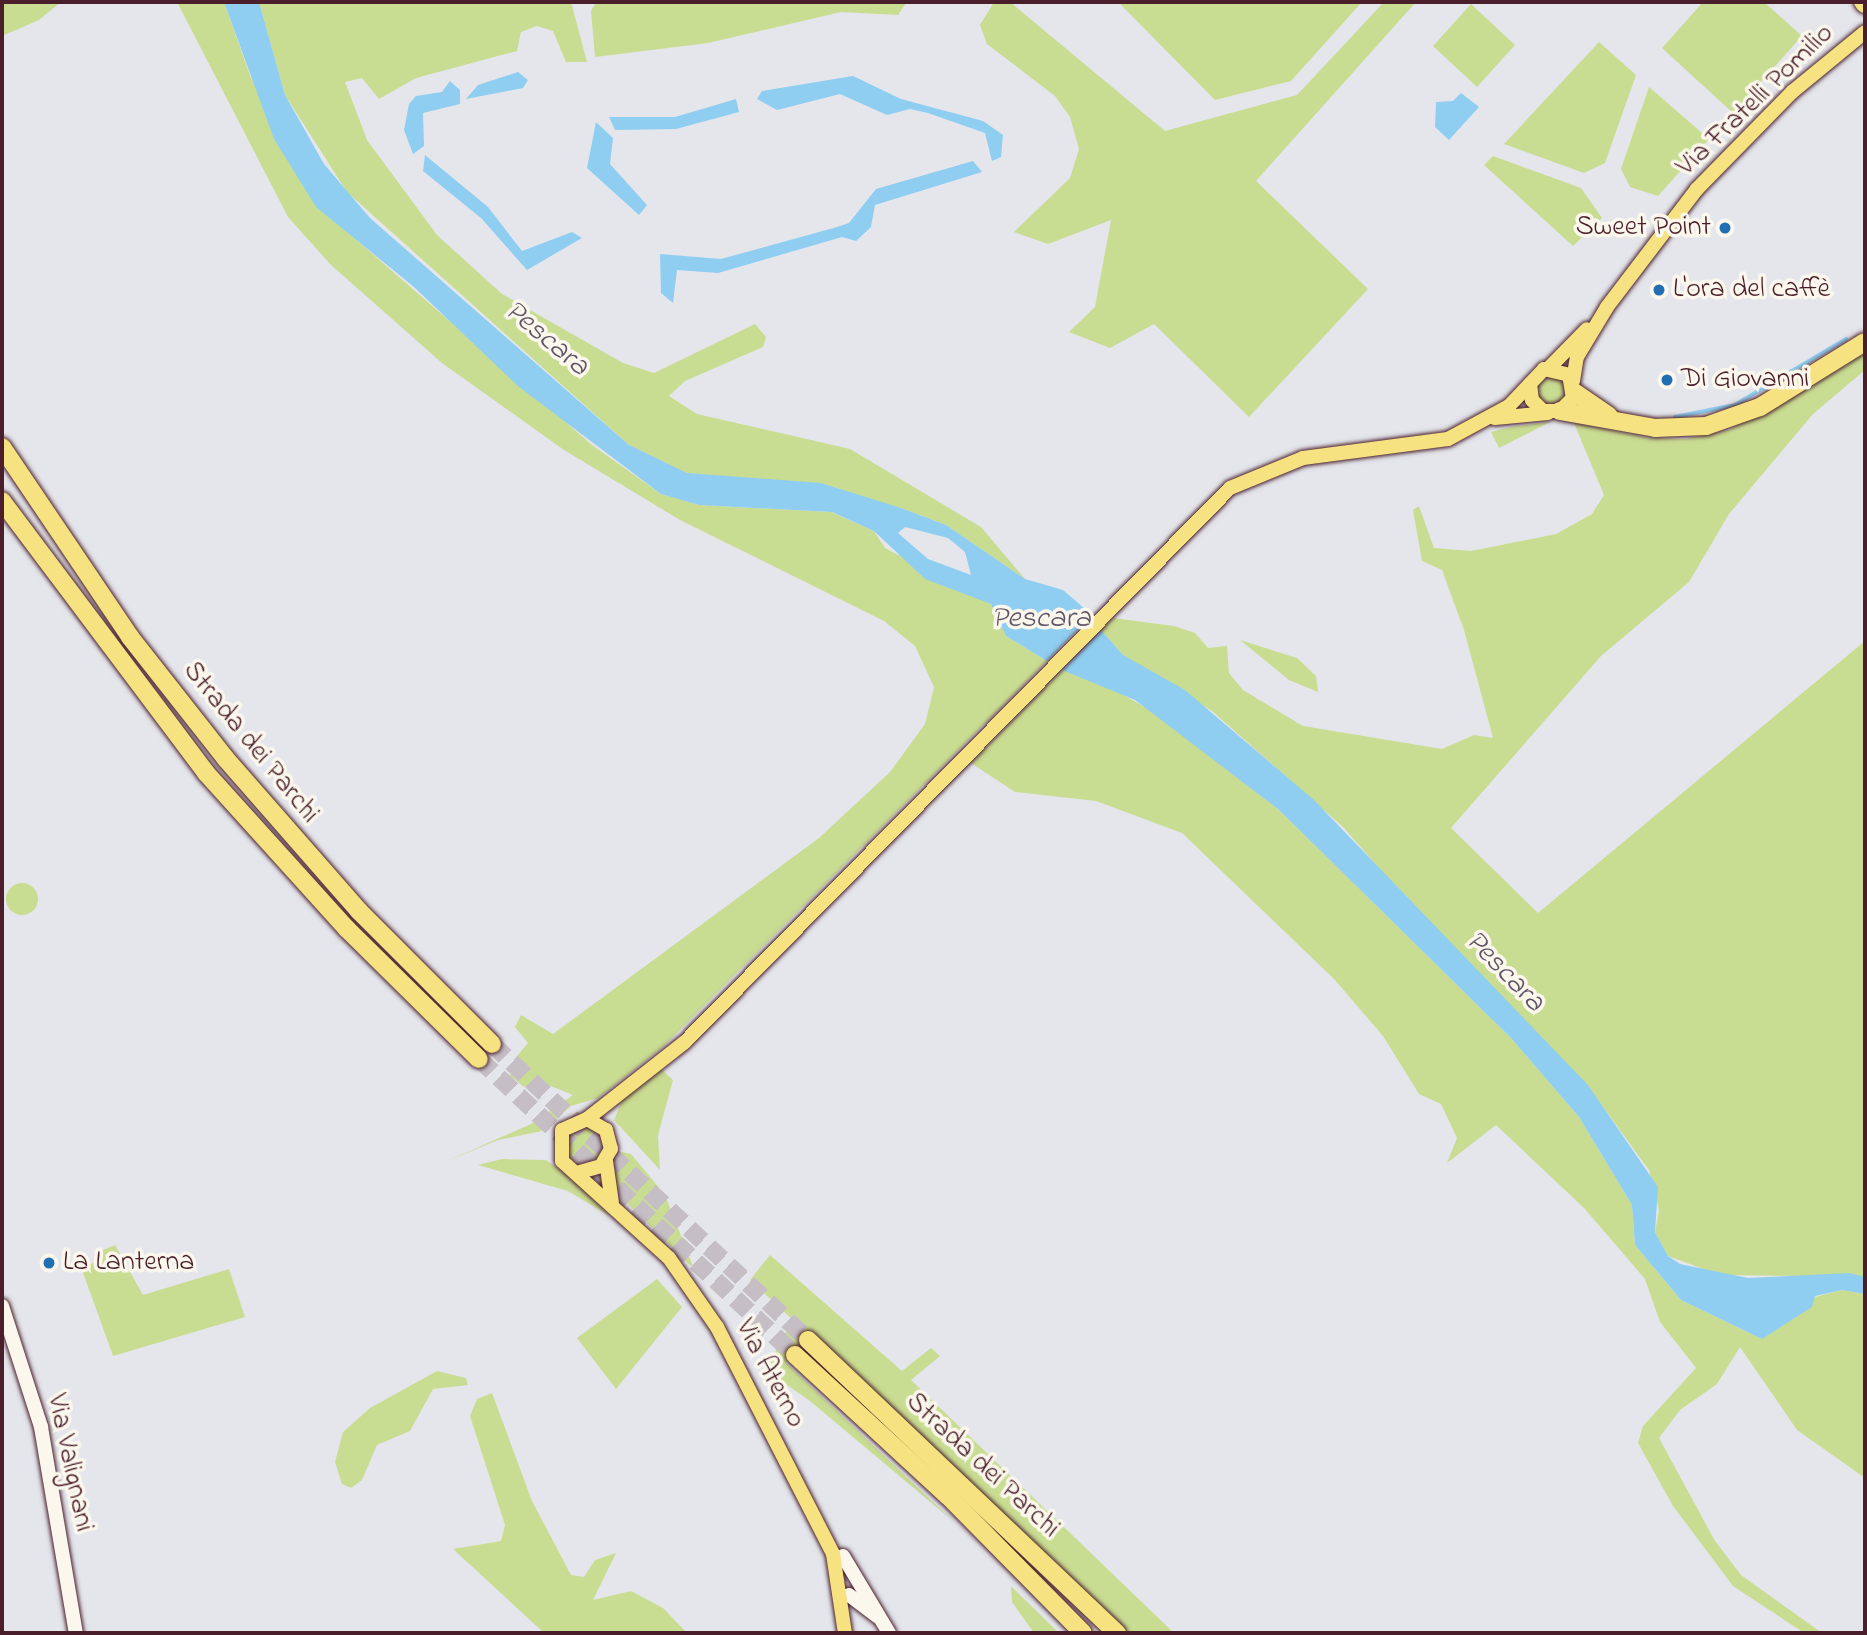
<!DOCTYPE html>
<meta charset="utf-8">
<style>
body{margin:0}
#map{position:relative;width:1867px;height:1635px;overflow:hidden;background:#e4e6ec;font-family:"Indie Flower",sans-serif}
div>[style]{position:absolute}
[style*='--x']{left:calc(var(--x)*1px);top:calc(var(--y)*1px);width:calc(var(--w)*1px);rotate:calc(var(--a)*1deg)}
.green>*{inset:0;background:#c9dd92}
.round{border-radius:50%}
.water>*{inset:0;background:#8fcef0}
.stream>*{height:3.5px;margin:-1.75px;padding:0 1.75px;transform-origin:1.75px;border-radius:1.75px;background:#8fcef0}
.highway-tunnel>*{height:18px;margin-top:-9px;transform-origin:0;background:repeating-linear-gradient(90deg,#c5bec5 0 18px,transparent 0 27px)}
.roads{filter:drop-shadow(0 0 2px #4a1f2b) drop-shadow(0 0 2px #4a1f2b)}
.secondary>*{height:14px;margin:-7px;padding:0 7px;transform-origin:7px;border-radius:7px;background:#fbf7ec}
.primary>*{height:14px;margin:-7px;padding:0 7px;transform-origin:7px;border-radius:7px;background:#f7e281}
.highway>*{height:18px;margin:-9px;padding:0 9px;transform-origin:9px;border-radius:9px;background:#f7e281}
.dots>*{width:19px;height:19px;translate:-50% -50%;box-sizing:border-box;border:4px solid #fbf7ec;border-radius:50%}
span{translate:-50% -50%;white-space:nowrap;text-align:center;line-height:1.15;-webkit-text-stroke:7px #fbf7ec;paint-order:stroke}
.street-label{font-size:28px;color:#4a1f2b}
.poi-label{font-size:28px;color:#4a1f2b}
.right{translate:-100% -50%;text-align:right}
.left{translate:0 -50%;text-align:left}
.water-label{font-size:30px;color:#5f5466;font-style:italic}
.frame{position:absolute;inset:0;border:4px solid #4a1f2b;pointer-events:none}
</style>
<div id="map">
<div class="green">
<i style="clip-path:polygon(2px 2px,61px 2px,39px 20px,2px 36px)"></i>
<i style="clip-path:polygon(177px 2px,224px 2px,251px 78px,345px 230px,592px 445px,661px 494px,699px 505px,831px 512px,874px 531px,885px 548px,991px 604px,1006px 636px,1047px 661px,664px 1046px,598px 1098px,571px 1106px,542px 1131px,498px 1140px,445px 1162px,531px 1124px,573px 1095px,541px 1082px,524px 1087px,509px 1075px,521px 1069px,516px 1057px,528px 1043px,515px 1027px,521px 1015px,553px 1034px,819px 838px,890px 772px,925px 724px,934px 687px,915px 646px,884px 621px,680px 520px,564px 450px,442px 363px,331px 265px,288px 217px)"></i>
<i style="clip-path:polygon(259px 2px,571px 2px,587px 62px,566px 62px,553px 31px,537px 26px,521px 32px,517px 51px,416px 78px,379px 99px,362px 78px,345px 82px,367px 140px,437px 235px,502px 294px,623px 363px,654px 373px,755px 324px,766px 337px,763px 347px,685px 381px,669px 396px,697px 414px,850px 449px,981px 527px,1025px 579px,946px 525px,901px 508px,856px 499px,838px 488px,686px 473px,629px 445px,347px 192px,285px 95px)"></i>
<i style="clip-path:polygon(596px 2px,659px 4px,906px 3px,898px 15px,841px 12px,708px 43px,595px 57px,591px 11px)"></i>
<i style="clip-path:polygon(994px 2px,1010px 2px,1165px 131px,1297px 95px,1384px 2px,1416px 2px,1256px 181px,1368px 289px,1249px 417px,1154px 324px,1110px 348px,1069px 332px,1095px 307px,1111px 220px,1048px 244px,1014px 232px,1070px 178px,1079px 149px,1070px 117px,1055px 96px,987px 44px,980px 25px)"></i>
<i style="clip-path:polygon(1362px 2px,1291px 81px,1215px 100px,1119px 3px)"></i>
<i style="clip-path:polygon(1703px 2px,1764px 2px,1802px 36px,1733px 113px,1662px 48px)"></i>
<i style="clip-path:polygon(1471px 4px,1515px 45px,1477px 87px,1433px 46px)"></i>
<i style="clip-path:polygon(1599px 42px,1636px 75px,1605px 163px,1584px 173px,1504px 144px)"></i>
<i style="clip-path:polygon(1649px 87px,1709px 139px,1658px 196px,1630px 187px,1621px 169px)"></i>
<i style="clip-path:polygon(1493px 156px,1581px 188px,1602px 218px,1573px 246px,1484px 165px)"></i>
<i style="clip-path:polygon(1865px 350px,1865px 370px,1813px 414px,1729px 514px,1689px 582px,1601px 656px,1451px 828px,1538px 913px,1865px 641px,1865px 1277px,1720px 1275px,1668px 1256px,1655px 1232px,1659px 1210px,1649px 1170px,1587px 1085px,1450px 949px,1343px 827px,1212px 711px,1123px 655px,1101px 630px,1113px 618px,1174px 626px,1195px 633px,1208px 648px,1227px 646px,1229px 673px,1243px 690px,1303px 726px,1442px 749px,1474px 735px,1493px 738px,1464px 630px,1442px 570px,1422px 561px,1413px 510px,1419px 506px,1434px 548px,1471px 551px,1556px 534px,1592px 514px,1604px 495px,1574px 423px,1650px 438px,1686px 439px,1729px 430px)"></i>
<i class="round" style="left:1537px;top:376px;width:28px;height:28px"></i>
<i style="clip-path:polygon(1550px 422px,1499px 448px,1491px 432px,1511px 427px)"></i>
<i style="clip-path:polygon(1240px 640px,1297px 658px,1316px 676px,1318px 692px,1289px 680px)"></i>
<i style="clip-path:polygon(1062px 670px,1088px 675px,1150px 710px,1278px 809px,1511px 1038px,1579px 1117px,1632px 1205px,1635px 1245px,1681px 1300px,1762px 1339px,1811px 1307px,1815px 1297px,1842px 1290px,1865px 1294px,1865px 1478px,1797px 1430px,1740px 1347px,1717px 1384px,1680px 1410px,1659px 1438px,1715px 1541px,1741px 1575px,1822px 1633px,1804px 1633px,1733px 1586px,1673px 1506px,1638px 1443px,1643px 1426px,1696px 1368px,1660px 1322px,1645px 1279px,1584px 1208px,1496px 1125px,1447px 1163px,1457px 1138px,1441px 1104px,1419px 1094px,1383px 1036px,1334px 979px,1182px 833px,1096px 801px,1015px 792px,971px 763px)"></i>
<i class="round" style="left:6px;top:883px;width:32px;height:32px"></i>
<i style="clip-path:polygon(661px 1069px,673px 1080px,658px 1135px,660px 1170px,614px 1120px,622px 1100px)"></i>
<i class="round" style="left:566px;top:1127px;width:38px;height:38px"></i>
<i style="clip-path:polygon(622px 1152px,631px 1154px,665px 1195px,694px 1269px,617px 1193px,610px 1163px)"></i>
<i style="clip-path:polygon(502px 1159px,546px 1160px,589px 1191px,609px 1216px,568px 1191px,478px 1165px)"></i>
<i style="clip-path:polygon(115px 1245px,143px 1295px,229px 1269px,245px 1317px,113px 1356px,81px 1267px,99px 1261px,96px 1253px)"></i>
<i style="clip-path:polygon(770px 1255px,902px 1371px,931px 1348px,940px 1356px,911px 1380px,1174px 1633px,1122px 1633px,809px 1335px,786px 1363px,953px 1521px,810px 1401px,774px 1376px,770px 1380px,767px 1367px,792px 1321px,808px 1334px,750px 1280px)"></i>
<i style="clip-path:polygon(657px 1279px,682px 1307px,616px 1389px,577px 1338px)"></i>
<i style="clip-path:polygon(437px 1371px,466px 1378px,468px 1385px,433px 1389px,410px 1431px,377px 1445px,362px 1480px,351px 1488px,342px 1484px,335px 1462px,343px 1432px,370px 1408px)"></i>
<i style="clip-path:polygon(492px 1393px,532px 1501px,571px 1575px,584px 1577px,595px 1560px,616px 1553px,593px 1600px,631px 1591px,663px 1608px,687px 1633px,544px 1633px,453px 1549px,501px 1541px,505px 1525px,470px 1416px,477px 1399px)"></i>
<i style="clip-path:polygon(1011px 1586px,1059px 1633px,1034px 1633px,1012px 1602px)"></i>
</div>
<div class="water">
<i style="clip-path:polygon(evenodd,224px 2px,259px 2px,285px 95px,324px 164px,370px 218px,629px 445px,687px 473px,821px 483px,901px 508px,946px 525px,1025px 579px,1063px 590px,1092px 615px,1047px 661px,1006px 636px,991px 604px,925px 579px,874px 531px,832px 512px,699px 505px,661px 494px,519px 387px,414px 287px,316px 207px,274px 139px,224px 2px,905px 527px,948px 538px,965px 552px,971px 575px,928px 559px,898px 533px,905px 527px)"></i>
<i style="clip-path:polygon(518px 72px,528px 80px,523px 88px,466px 99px,478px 85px)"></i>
<i style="clip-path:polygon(853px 76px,901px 99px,983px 121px,1003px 135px,1001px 157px,992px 161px,985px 133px,928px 113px,910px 109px,887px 115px,840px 94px,777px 110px,757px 99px,762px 91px)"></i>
<i style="clip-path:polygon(450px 81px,460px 90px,460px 104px,423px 113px,424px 146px,413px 154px,404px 130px,409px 104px,416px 96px,442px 92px)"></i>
<i style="clip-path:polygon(1461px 93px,1479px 107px,1449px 140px,1435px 127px,1436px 102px,1453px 101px)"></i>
<i style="clip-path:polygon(736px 99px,739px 112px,676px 129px,615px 130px,609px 117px,675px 117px)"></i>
<i style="clip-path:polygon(596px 122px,613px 138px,610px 164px,647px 205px,639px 215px,587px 168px)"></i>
<i style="clip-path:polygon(425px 155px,488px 207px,522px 251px,572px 232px,582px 238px,527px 270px,481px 218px,423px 171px)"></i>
<i style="clip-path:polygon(973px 161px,982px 172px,875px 205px,871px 227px,856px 241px,842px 237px,718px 273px,677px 270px,673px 303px,661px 293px,660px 254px,721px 259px,837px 227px,849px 223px,876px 189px)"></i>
<i style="clip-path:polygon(1101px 630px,1123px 655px,1185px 690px,1314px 800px,1588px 1085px,1658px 1187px,1655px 1232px,1668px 1256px,1680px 1264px,1748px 1278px,1849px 1273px,1865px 1277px,1865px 1294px,1842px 1290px,1815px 1296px,1812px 1307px,1762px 1339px,1681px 1300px,1635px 1245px,1632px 1205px,1579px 1117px,1511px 1038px,1278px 809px,1135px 700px,1062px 670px)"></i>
</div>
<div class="stream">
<i style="--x:1675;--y:417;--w:61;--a:-11.3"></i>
<i style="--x:1735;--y:405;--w:129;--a:-30.7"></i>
</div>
<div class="highway-tunnel">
<i style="--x:492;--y:1044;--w:433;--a:43.1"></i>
<i style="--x:479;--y:1059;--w:433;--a:43.1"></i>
</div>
<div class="roads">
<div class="secondary">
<i style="--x:2;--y:1306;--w:127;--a:72.1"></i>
<i style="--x:41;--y:1427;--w:209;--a:80.4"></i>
<i style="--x:843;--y:1556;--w:90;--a:59.1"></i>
<i style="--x:849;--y:1595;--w:36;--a:37"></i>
</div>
<div class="primary">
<i style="--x:1549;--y:368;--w:54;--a:-45.7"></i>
<i style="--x:1573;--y:381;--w:24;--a:-81"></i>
<i style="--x:1577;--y:357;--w:58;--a:-59"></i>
<i style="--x:1607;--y:307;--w:148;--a:-52.7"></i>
<i style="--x:1697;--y:189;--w:136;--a:-45.6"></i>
<i style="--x:1792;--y:92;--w:94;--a:-39.4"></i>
<i style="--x:1495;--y:418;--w:53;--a:-5.4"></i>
<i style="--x:587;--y:1119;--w:125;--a:-38.2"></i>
<i style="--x:685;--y:1042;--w:777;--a:-45.47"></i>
<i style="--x:1230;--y:488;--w:79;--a:-22.3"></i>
<i style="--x:1303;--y:458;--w:146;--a:-7.5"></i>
<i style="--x:1448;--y:439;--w:69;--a:-28.4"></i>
<i style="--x:1509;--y:406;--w:51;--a:-46.6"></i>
<i style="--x:1544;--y:369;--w:26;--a:13"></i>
<i style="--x:1569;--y:375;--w:23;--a:80"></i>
<i style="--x:1573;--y:398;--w:18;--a:135"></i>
<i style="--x:1560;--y:411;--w:17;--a:180"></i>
<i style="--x:1543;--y:411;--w:16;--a:-135"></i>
<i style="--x:1532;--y:400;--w:16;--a:-97"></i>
<i style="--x:606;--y:1161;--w:42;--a:81.9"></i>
<i style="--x:580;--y:1172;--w:22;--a:-16"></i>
<i style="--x:601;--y:1166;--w:20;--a:-60"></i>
<i style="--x:611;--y:1149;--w:20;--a:-105"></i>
<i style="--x:606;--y:1130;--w:22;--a:-150"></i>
<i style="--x:587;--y:1119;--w:27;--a:156"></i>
<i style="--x:562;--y:1130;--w:31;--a:90"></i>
<i style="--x:562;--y:1161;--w:144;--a:42.2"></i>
<i style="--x:669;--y:1258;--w:84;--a:55.2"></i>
<i style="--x:717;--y:1327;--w:255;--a:62.9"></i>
<i style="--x:833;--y:1554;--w:80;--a:81.4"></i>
</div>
<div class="highway">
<i style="--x:1863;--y:2;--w:3;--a:45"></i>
<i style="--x:1574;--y:392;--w:42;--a:34.4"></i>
<i style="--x:1560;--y:411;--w:97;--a:10.1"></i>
<i style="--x:1655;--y:428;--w:51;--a:-2.2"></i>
<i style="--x:1706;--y:426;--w:57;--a:-19.4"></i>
<i style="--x:1760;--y:407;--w:123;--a:-31.8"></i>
<i style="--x:2;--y:447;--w:229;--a:56"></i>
<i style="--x:130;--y:637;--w:155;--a:51.8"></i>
<i style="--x:226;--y:759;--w:202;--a:48.8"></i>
<i style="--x:359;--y:911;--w:188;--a:45"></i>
<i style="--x:2;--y:501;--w:340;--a:53.1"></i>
<i style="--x:206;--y:773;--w:210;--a:47.9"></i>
<i style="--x:347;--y:929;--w:185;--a:44.6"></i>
<i style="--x:808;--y:1340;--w:426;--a:43.5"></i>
<i style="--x:795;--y:1355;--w:208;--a:42.7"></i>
<i style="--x:948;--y:1496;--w:192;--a:45.4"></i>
</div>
</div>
<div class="dots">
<i style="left:1725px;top:228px;background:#1f6fb2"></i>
<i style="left:1659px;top:290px;background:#1f6fb2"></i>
<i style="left:1667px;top:380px;background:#1f6fb2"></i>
<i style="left:49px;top:1263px;background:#1f6fb2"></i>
</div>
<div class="street-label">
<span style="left:1756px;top:101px;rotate:-44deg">Via Fratelli Pomilio</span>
<span style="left:250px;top:743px;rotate:51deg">Strada dei Parchi</span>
<span style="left:769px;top:1374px;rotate:62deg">Via Aterno</span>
<span style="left:69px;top:1463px;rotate:78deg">Via Valignani</span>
<span style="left:982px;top:1466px;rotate:43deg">Strada dei Parchi</span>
</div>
<div class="poi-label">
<span class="right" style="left:1711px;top:228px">Sweet Point</span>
<span class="left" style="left:1673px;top:290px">L'ora del caffè</span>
<span class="left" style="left:1681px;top:380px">Di Giovanni</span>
<span class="left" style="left:63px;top:1263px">La Lanterna</span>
</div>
<div class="water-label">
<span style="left:546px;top:339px;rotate:40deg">Pescara</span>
<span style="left:1041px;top:619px">Pescara</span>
<span style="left:1504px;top:972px;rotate:46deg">Pescara</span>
</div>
<div class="frame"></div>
</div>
